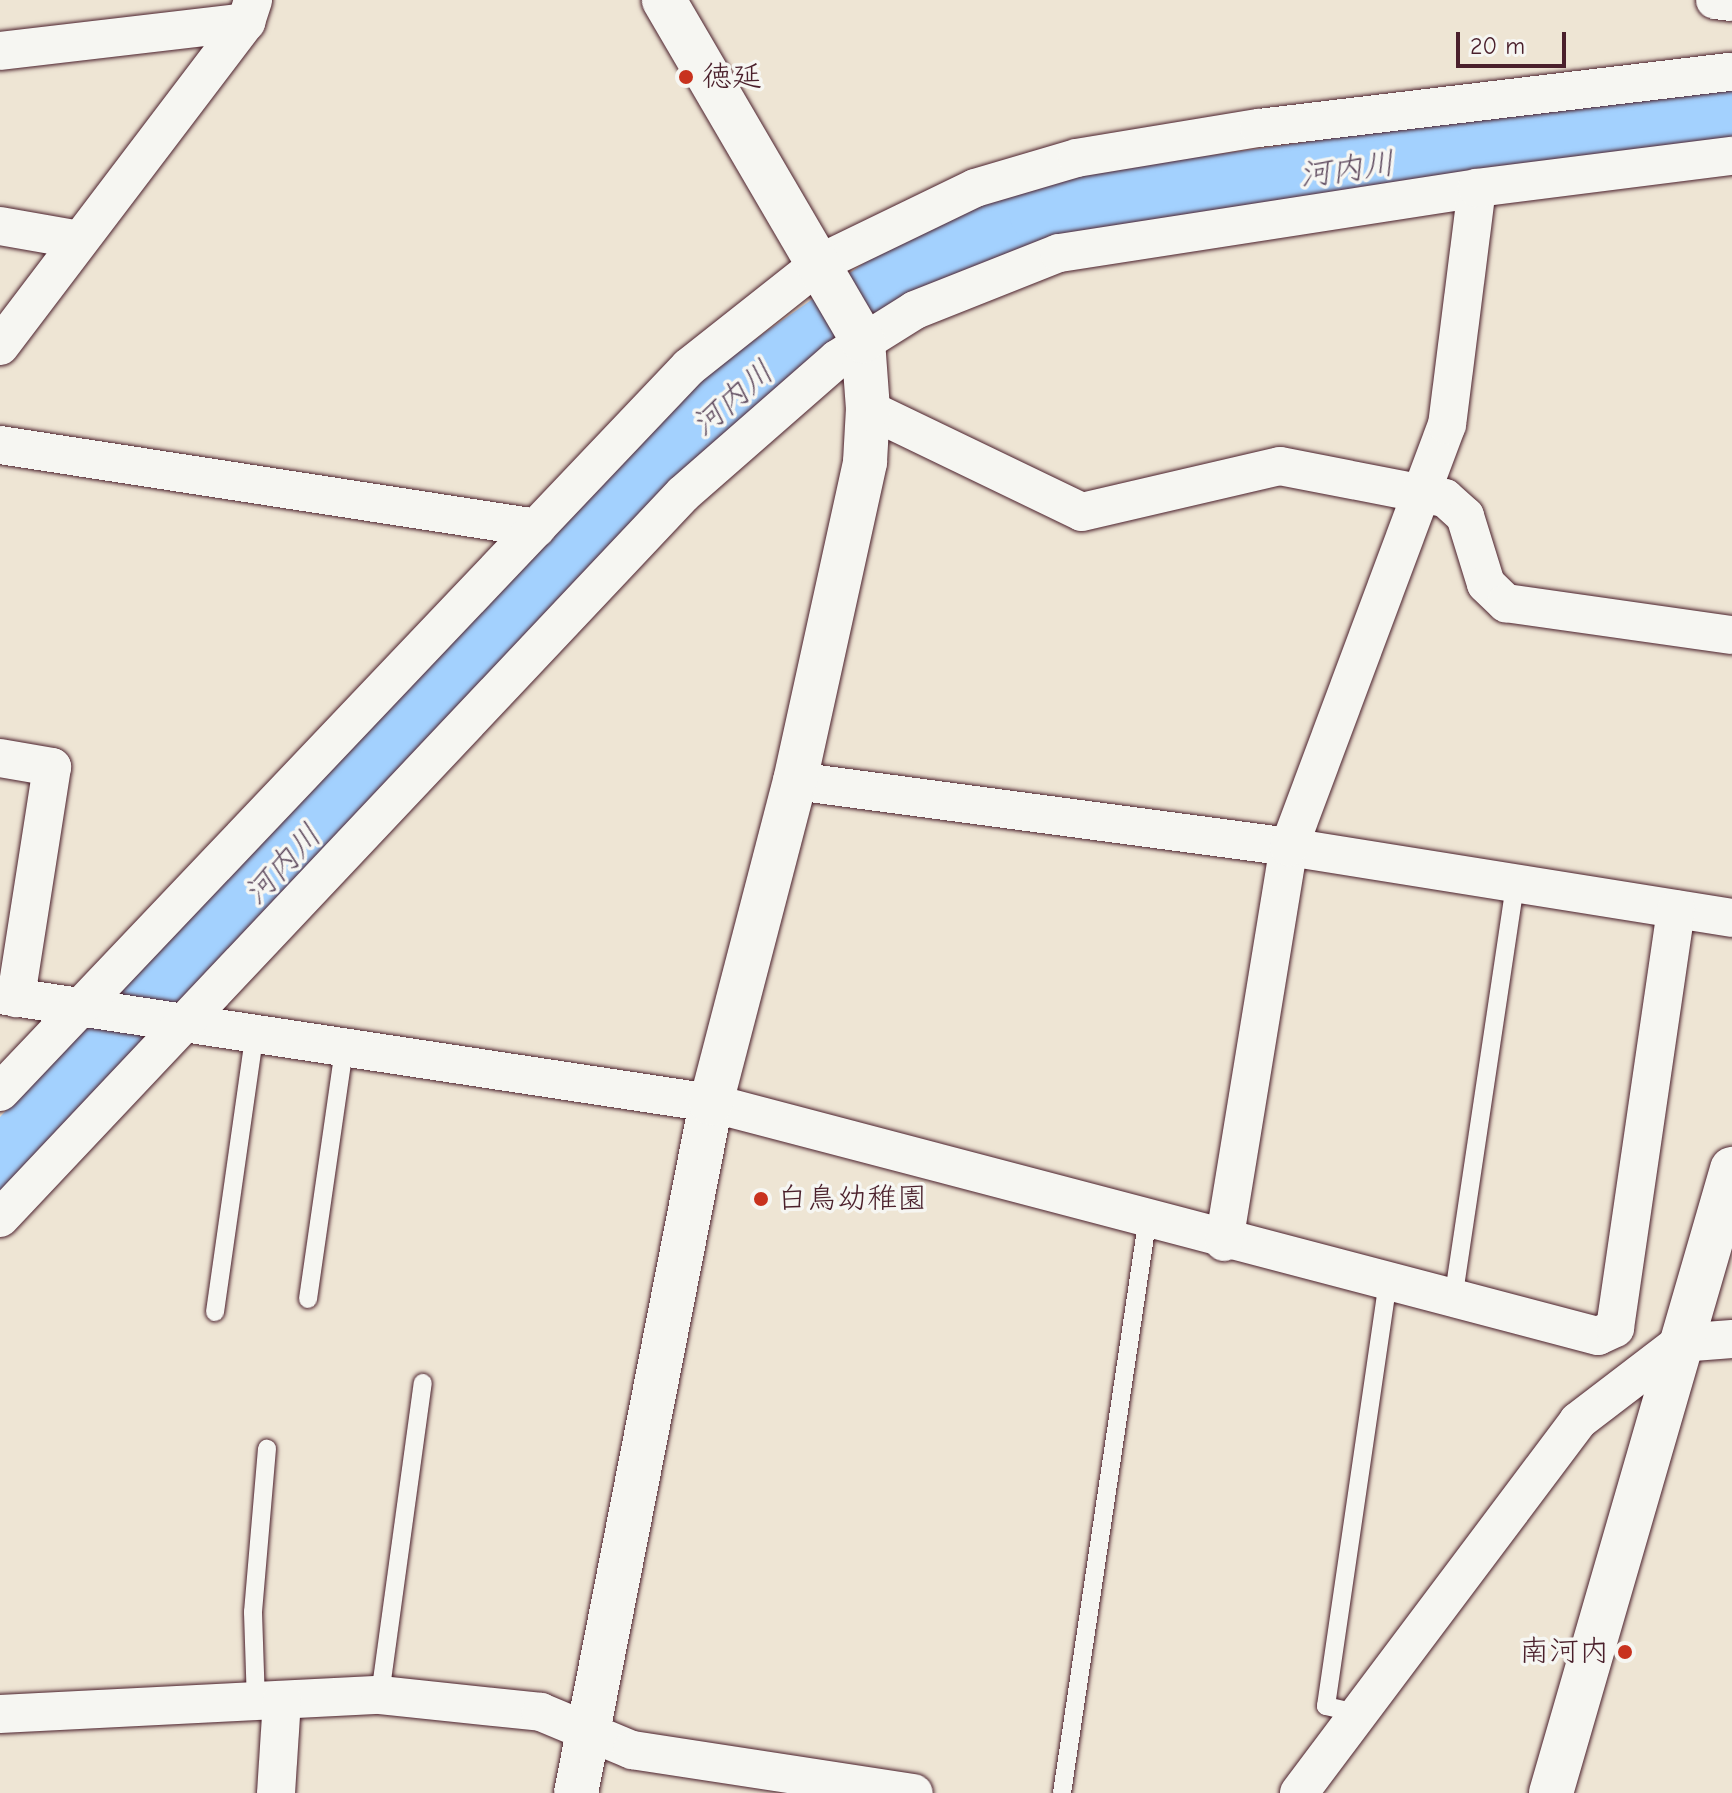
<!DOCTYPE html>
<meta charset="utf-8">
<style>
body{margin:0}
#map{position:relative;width:1732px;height:1793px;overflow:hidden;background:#eee5d4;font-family:"Comic Neue","Klee One",sans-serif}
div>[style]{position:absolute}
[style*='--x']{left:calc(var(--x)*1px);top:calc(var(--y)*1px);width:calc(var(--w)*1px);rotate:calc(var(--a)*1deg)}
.river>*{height:66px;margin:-33px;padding:0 33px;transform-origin:33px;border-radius:33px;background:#a3d1fe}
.roads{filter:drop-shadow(0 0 2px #4a1f2b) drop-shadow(0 0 2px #4a1f2b)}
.lane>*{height:18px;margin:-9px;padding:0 9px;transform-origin:9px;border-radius:9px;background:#f6f6f2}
.street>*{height:38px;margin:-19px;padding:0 19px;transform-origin:19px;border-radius:19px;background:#f6f6f2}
.secondary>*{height:44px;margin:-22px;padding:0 22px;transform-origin:22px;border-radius:22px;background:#f6f6f2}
.dots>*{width:22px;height:22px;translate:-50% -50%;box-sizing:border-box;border:4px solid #f6f6f2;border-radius:50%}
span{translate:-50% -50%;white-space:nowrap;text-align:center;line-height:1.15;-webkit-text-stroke:7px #f6f6f2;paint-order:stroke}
.poi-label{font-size:30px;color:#4a1f2b}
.left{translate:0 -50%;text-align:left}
.right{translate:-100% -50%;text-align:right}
.water-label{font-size:32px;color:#604c60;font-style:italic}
.scale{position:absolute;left:1456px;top:32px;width:110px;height:36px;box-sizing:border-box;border:4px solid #4a1f2b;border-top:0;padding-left:10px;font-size:24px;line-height:28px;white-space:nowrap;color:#4a1f2b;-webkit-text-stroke:6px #f6f6f2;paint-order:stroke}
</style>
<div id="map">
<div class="river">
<i style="--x:0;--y:1165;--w:1046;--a:-46.59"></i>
<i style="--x:719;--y:405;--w:223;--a:-35"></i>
<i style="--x:902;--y:277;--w:154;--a:-24.9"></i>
<i style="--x:1042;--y:212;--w:697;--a:-7.92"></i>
</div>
<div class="roads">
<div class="lane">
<i style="--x:308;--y:1299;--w:252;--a:-81.8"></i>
<i style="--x:1453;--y:1300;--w:418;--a:-81.5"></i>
<i style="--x:215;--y:1312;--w:278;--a:-81.9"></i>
<i style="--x:380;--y:1695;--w:315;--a:-82.2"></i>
<i style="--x:256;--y:1703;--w:91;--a:-91.9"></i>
<i style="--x:253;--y:1612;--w:164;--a:-85.1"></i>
<i style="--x:1361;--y:1714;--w:36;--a:-167"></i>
<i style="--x:1326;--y:1706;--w:428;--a:-81.7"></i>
<i style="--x:1062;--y:1793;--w:576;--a:-81.52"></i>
</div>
<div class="street">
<i style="--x:1715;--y:0;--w:17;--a:7"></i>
<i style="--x:0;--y:51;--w:248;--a:-6.7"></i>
<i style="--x:0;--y:226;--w:81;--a:9.9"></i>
<i style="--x:0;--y:346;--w:407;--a:-52.8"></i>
<i style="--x:246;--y:22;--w:23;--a:-72"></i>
<i style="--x:868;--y:409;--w:237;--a:25.7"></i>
<i style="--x:1082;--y:512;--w:203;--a:-13.1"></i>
<i style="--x:1280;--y:466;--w:168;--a:11"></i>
<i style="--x:1445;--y:498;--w:27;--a:42"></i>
<i style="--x:1465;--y:516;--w:71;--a:72.8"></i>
<i style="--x:1486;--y:584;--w:28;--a:44"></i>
<i style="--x:1506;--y:603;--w:228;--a:8.1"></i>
<i style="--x:0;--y:445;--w:543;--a:8.79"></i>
<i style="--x:0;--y:758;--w:53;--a:9.8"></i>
<i style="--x:52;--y:767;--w:234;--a:98.9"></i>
<i style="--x:795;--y:781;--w:498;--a:7.6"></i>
<i style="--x:1289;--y:847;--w:449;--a:9.1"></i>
<i style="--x:0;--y:995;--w:719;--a:8.64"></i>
<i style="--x:711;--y:1103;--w:917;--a:14.72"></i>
<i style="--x:1598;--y:1336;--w:19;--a:-25"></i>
<i style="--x:1615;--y:1328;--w:423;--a:-81.7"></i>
<i style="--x:0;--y:1092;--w:1000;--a:-46.46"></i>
<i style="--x:689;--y:367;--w:167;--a:-38.4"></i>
<i style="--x:820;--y:263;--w:172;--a:-25.8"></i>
<i style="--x:975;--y:188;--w:106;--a:-16.4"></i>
<i style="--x:1077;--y:158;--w:184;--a:-9.4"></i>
<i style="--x:1259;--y:128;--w:476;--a:-6.8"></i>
<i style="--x:0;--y:1218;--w:995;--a:-46.67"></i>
<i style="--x:683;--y:494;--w:205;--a:-41.2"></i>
<i style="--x:837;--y:359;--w:92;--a:-32.1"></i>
<i style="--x:915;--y:310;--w:155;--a:-21.6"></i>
<i style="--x:1059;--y:253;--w:423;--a:-8.8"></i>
<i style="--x:1224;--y:1242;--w:400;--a:-80.7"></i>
<i style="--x:1289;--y:847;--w:451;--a:-69.5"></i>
<i style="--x:1447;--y:425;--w:239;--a:-82.8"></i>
<i style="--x:1477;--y:188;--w:257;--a:-7.2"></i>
<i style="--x:0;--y:1714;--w:380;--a:-2.9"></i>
<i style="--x:380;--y:1695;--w:162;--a:6"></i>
<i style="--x:541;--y:1712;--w:99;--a:22.7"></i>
<i style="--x:632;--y:1750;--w:285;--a:8.7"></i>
<i style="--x:276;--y:1793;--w:93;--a:-86.3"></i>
<i style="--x:1299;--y:1793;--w:465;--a:-53.1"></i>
<i style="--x:1578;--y:1421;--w:128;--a:-37.4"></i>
<i style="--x:1680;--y:1343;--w:52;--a:-4.4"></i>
</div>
<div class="secondary">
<i style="--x:576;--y:1793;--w:703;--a:-78.93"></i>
<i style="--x:711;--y:1103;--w:333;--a:-75.4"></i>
<i style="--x:795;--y:781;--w:327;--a:-77.6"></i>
<i style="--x:865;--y:462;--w:53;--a:-86.8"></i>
<i style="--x:868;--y:409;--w:68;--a:-94.2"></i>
<i style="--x:863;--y:341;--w:395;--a:-120.3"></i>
<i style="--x:1551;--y:1793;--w:650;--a:-73.82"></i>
</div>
</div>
<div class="dots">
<i style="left:686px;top:77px;background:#c8321e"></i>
<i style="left:761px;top:1199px;background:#c8321e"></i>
<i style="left:1625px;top:1652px;background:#c8321e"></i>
</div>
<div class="poi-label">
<span class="left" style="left:702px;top:77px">徳延</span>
<span class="left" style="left:777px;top:1199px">白鳥幼稚園</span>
<span class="right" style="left:1609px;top:1652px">南河内</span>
</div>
<div class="water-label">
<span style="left:1347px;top:170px;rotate:-8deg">河内川</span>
<span style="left:733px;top:399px;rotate:-41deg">河内川</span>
<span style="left:283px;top:865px;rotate:-47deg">河内川</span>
</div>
<div class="scale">20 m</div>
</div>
